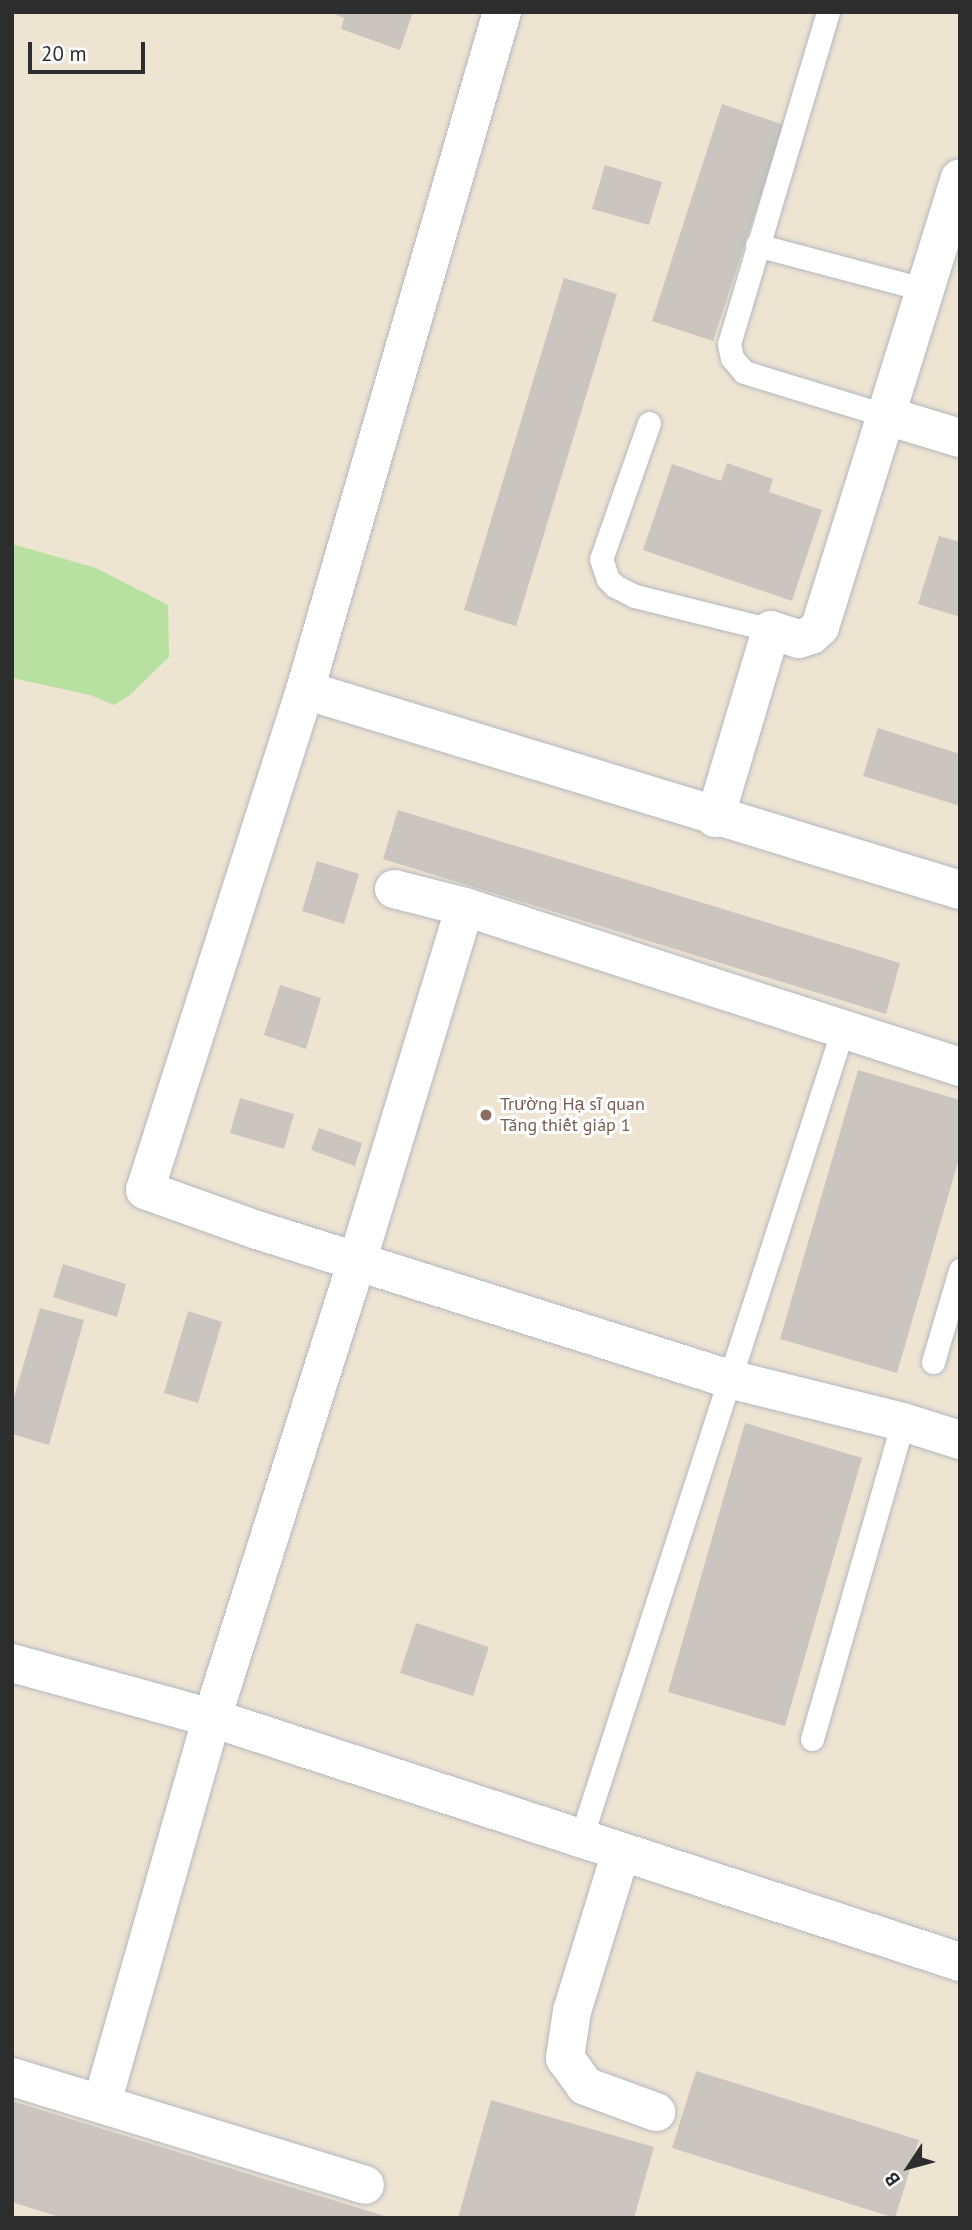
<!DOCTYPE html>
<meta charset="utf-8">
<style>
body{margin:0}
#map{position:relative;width:972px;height:2230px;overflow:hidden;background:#eee8e1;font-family:"PT Sans",sans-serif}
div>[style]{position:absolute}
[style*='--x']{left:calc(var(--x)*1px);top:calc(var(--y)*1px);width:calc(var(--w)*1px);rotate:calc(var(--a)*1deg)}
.education>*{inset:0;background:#eee4d2}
.green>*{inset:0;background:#b8e1a1}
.building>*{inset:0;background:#cac6bf}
.roads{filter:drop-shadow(0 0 2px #b4b7c0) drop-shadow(0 0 2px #b4b7c0)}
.lane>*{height:23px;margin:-11.5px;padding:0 11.5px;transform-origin:11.5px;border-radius:11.5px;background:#fff}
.street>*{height:38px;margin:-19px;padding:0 19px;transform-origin:19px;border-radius:19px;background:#fff}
.dots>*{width:19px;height:19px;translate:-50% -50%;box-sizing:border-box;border:4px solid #fff;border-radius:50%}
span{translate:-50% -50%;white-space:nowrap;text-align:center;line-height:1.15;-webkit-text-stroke:6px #fff;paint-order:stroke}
.education-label{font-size:18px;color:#785e54}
.left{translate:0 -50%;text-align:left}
.frame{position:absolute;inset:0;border:14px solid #2d2d2d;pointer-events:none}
.north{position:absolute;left:874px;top:2132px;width:70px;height:70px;-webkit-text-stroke:5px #fff;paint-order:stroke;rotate:234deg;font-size:19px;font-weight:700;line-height:28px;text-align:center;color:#2d2d2d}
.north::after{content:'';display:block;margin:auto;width:24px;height:32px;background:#2d2d2d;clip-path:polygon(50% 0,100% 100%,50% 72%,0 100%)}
.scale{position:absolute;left:28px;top:42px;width:117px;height:32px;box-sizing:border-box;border:4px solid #2d2d2d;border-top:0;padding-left:9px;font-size:21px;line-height:24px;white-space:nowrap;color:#2d2d2d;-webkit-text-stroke:5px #fff;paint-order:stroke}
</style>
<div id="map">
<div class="education">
<i style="clip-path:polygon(12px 12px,960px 12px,960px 2218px,12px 2218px)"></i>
</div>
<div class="green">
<i style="clip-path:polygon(12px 544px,96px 568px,168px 605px,169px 657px,130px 695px,114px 705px,90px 695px,12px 678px)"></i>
</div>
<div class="building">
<i style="clip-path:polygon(329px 12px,413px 12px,400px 50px,341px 29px,344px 18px)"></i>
<i style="clip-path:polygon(722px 104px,784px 125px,713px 341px,652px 321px)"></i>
<i style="clip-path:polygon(605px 165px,662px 182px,649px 225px,592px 209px)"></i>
<i style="clip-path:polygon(564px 278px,617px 294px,516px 626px,464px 610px)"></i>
<i style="clip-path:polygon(727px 463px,773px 479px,769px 492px,822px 510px,792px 601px,643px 550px,672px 464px,721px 481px)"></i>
<i style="clip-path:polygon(939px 536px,960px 542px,960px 617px,918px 604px)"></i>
<i style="clip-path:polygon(878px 728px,960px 754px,960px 806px,863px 776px)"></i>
<i style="clip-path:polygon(398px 810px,900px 963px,886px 1014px,383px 859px)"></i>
<i style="clip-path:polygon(317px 861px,359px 874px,344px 924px,302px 911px)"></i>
<i style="clip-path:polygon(280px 985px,321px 998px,306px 1049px,264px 1035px)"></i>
<i style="clip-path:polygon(858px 1070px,960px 1100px,960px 1155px,897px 1373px,780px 1339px)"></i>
<i style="clip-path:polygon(240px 1098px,294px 1114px,284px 1149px,230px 1133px)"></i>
<i style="clip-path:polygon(319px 1128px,362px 1143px,355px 1166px,311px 1150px)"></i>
<i style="clip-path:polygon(63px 1264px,126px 1284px,117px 1317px,53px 1297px)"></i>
<i style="clip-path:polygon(40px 1308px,84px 1320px,49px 1445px,12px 1434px,12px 1404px)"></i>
<i style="clip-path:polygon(188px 1311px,222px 1322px,198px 1403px,164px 1393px)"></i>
<i style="clip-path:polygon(745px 1423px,862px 1458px,785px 1726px,668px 1692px)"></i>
<i style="clip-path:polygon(416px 1623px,489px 1647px,473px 1696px,400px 1673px)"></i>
<i style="clip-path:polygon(696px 2071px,919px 2140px,895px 2218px,672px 2148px)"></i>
<i style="clip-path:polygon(491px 2100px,654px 2147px,634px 2218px,458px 2218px)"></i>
<i style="clip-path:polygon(12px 2101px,388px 2217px,388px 2218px,62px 2218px,12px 2202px)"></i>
</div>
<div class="roads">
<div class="lane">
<i style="--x:828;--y:12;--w:346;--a:106.6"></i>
<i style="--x:729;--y:344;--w:14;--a:78"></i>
<i style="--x:732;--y:358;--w:18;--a:49"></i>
<i style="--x:744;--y:372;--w:150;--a:17.1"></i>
<i style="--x:757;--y:245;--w:175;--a:14.9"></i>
<i style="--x:649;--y:423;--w:144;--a:109.4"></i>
<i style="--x:601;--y:559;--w:21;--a:71"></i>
<i style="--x:608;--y:579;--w:10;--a:45"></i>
<i style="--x:615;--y:586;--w:22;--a:27"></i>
<i style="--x:635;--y:596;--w:140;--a:14"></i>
<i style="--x:933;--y:1362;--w:96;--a:-73.6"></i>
<i style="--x:812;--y:1739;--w:330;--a:-74"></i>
<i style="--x:581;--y:1838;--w:850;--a:-72.06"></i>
</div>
<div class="street">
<i style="--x:502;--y:12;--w:706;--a:106.2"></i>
<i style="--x:305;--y:690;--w:525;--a:107.74"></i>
<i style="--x:145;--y:1190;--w:119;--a:19.7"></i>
<i style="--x:257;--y:1230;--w:495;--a:17.5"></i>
<i style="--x:729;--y:1379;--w:179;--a:13.9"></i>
<i style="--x:903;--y:1422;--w:60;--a:17.5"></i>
<i style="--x:887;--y:416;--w:76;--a:16.8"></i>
<i style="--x:305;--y:690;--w:685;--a:16.98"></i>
<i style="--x:715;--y:818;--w:196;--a:-73.4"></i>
<i style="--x:771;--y:630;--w:29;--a:18"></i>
<i style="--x:799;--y:639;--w:13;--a:-18"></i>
<i style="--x:811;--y:635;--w:12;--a:-42"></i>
<i style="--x:820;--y:627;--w:470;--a:-72.7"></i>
<i style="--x:394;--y:889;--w:73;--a:14.2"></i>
<i style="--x:465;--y:907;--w:520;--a:17.91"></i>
<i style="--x:12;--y:1663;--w:207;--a:15.4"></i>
<i style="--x:212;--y:1718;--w:787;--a:18.07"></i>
<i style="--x:621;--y:1852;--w:166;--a:107.1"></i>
<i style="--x:572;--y:2011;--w:48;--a:98.5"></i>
<i style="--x:565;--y:2058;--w:34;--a:54"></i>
<i style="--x:585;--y:2086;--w:76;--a:20.1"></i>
<i style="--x:12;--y:2077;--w:369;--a:17"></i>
<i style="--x:102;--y:2103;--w:400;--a:-74.1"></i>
<i style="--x:212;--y:1718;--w:478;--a:-72.4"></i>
<i style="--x:357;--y:1262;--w:371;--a:-73.1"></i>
</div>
</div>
<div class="dots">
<i style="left:486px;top:1115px;background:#8d6e63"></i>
</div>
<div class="education-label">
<span class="left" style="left:500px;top:1115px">Trường Hạ sĩ quan<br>Tăng thiết giáp 1</span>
</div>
<div class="frame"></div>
<div class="north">B</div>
<div class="scale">20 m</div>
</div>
